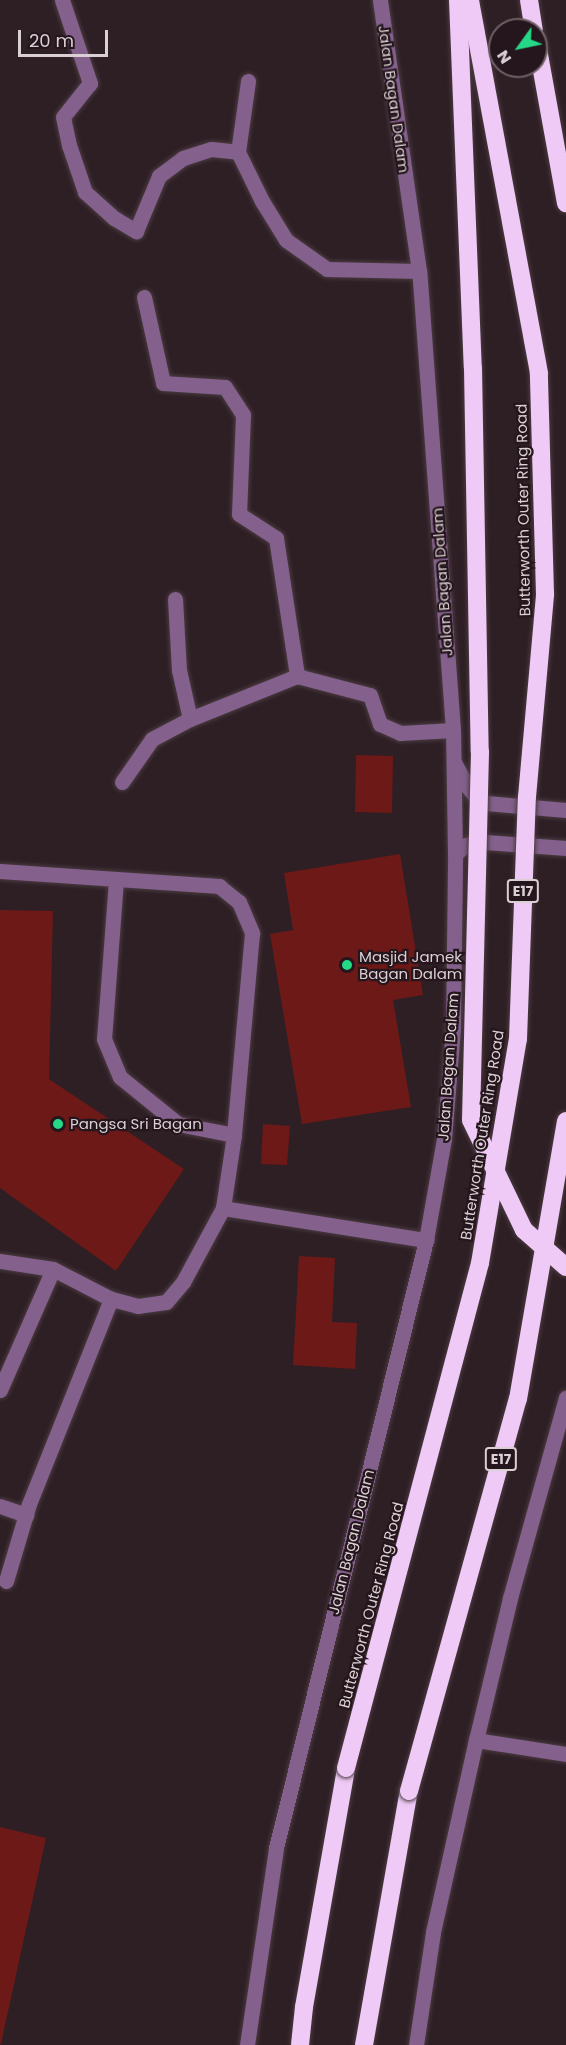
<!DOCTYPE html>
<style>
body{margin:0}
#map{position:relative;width:566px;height:2045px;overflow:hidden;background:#2e1f25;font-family:Poppins,sans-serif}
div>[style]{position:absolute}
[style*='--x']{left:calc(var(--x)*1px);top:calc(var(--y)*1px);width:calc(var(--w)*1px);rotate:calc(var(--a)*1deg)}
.building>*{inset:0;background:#6c1918}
.roads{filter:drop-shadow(0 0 2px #4a3b41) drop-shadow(0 0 2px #4a3b41)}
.minor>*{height:15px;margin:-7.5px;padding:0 7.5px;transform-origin:7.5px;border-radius:7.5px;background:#84608c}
.highway>*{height:18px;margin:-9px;padding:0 9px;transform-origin:9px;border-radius:9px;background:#efcaf6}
.bridges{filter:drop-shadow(0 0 2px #4a3b41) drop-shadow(0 0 2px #4a3b41)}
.highway-bridge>*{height:18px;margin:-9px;padding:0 9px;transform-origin:9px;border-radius:9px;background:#efcaf6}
.dots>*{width:16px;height:16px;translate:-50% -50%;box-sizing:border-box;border:3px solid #24161c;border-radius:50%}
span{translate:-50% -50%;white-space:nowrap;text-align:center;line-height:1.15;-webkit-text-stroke:4.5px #24161c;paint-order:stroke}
.shield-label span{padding:2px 4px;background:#24161c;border:2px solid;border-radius:4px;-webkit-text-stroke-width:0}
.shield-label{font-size:14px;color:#dacfd3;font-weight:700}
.street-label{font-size:15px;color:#dacfd3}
.poi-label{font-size:15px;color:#dacfd3}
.left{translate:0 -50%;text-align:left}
.north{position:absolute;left:488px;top:18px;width:60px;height:60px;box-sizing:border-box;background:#24161c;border:2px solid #6d6065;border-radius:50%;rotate:237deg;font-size:16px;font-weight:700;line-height:24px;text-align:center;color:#dacfd3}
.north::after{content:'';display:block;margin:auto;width:21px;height:27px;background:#25d886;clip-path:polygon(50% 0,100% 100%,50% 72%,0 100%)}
.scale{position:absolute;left:18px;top:30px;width:90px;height:27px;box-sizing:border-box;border:3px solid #dacfd3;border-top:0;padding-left:8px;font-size:18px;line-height:21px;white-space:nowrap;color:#dacfd3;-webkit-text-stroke:4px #24161c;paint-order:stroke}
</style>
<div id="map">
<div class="building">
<i style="clip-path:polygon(356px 755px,393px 756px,392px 813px,355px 812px)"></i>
<i style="clip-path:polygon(400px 854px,423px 995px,393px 1000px,411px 1107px,302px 1124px,270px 934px,293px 930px,284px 873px)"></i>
<i style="clip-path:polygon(0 910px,53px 911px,49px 1079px,184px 1169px,116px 1271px,0 1188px)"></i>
<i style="clip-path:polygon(263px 1124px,290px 1126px,287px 1165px,261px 1164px)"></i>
<i style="clip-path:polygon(299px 1256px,335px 1258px,332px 1322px,357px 1323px,355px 1369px,293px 1365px)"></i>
<i style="clip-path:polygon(0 1827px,46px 1838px,1px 2044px,0 2044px)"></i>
</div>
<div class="roads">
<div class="minor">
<i style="--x:62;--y:0;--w:88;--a:71.4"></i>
<i style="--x:90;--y:83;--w:43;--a:128.5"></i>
<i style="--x:63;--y:117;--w:29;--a:78"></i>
<i style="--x:69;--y:145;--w:50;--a:71.2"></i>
<i style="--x:85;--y:192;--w:39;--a:42"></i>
<i style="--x:114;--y:218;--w:26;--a:31"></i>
<i style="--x:136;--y:231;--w:60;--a:-67.3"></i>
<i style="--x:159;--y:176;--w:30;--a:-37"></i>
<i style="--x:183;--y:158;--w:29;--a:-18"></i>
<i style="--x:211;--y:149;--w:27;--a:6"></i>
<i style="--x:248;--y:81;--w:72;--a:98"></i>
<i style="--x:238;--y:152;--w:55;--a:63.9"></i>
<i style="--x:262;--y:201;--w:46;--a:58.4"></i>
<i style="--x:286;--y:240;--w:50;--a:35.3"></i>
<i style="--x:327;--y:269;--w:92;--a:1.2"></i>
<i style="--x:144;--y:297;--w:88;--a:77.5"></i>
<i style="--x:163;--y:383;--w:62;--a:3.7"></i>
<i style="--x:225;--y:387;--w:33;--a:57"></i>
<i style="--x:243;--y:415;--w:99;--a:92.3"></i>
<i style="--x:239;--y:514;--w:44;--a:33"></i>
<i style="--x:276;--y:538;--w:140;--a:81.3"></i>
<i style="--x:175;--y:599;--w:71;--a:86.8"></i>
<i style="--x:179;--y:670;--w:50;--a:77.3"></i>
<i style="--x:455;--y:764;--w:25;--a:61"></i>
<i style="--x:467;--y:786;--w:14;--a:51"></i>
<i style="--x:476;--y:797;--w:12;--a:31"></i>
<i style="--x:486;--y:803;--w:80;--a:5"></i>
<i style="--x:122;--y:782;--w:52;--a:-55.1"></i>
<i style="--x:152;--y:739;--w:43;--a:-27.8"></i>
<i style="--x:190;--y:719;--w:115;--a:-21.9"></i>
<i style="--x:297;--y:676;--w:75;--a:14.6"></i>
<i style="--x:370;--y:695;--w:31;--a:71"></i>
<i style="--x:380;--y:724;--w:22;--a:24"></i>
<i style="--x:400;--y:733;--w:53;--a:-3.2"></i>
<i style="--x:455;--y:854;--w:14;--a:-39"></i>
<i style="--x:466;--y:845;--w:19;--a:-9"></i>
<i style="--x:485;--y:842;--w:81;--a:4.2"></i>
<i style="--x:0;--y:871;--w:220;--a:3.9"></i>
<i style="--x:219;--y:886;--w:26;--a:39"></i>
<i style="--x:239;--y:902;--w:34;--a:67"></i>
<i style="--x:252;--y:933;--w:203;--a:95.1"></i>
<i style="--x:234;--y:1135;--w:74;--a:98.6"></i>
<i style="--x:223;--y:1208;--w:84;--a:118.4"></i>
<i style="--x:183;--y:1282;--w:26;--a:130"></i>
<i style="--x:166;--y:1302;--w:28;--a:172"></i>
<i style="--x:138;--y:1306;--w:28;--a:-165"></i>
<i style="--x:111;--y:1299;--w:65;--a:-152.7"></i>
<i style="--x:53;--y:1269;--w:54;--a:-171.4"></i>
<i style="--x:116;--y:880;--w:159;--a:94.3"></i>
<i style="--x:104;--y:1039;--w:41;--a:67.2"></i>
<i style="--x:120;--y:1077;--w:75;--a:39"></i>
<i style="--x:178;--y:1124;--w:57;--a:11.1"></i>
<i style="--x:223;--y:1208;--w:206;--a:9"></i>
<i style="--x:0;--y:1390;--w:132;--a:-66.3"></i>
<i style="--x:0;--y:1506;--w:28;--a:19"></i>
<i style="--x:6;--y:1581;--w:80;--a:-73.4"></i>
<i style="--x:29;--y:1504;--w:221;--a:-68.2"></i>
<i style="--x:476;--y:1740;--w:91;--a:8.8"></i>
<i style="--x:247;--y:2045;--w:199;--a:-81.6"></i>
<i style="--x:276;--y:1848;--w:626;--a:-76.14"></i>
<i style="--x:426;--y:1240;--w:103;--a:-79.9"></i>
<i style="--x:444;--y:1139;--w:109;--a:-85.3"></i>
<i style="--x:453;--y:1030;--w:176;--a:-89.3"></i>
<i style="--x:455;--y:854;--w:124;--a:-90.9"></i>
<i style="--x:453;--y:730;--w:460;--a:-94.2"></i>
<i style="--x:419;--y:271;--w:274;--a:-98.2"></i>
<i style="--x:416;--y:2045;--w:114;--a:-81.4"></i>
<i style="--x:433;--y:1932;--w:197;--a:-77.4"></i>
<i style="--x:476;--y:1740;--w:146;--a:-76.5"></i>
<i style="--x:510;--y:1598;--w:208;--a:-74.4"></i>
</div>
<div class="highway">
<i style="--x:529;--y:0;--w:30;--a:81"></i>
<i style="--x:536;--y:38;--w:168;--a:79.7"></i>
<i style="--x:300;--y:2045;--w:38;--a:-84"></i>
<i style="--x:304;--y:2007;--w:243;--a:-80"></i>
<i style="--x:364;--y:2045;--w:258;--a:-80"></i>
</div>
</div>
<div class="bridges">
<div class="highway-bridge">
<i style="--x:458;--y:0;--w:368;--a:87.7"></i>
<i style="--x:473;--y:368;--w:384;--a:89"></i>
<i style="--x:480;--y:752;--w:368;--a:91.4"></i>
<i style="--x:471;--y:1120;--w:122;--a:64.3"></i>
<i style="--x:524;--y:1230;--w:56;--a:41.4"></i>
<i style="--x:346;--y:1768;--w:522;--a:-75.14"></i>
<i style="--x:480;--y:1263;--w:227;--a:-80.4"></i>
<i style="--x:518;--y:1039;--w:242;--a:-87.9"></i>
<i style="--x:527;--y:797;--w:204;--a:-84.9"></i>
<i style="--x:545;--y:594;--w:221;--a:-91.6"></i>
<i style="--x:539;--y:373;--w:379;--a:-100.5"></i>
<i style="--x:409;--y:1791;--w:407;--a:-74.5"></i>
<i style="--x:518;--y:1399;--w:282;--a:-80.2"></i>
</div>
</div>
<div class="dots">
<i style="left:347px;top:965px;background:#25d886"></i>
<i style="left:58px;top:1124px;background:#25d886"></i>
</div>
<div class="shield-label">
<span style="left:523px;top:891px">E17</span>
<span style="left:501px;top:1459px">E17</span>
</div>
<div class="street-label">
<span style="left:394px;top:99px;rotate:82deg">Jalan Bagan Dalam</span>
<span style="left:523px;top:510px;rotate:-91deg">Butterworth Outer Ring Road</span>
<span style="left:442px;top:582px;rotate:-94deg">Jalan Bagan Dalam</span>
<span style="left:448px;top:1067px;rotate:-86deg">Jalan Bagan Dalam</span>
<span style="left:482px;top:1135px;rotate:-81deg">Butterworth Outer Ring Road</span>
<span style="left:351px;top:1542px;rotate:-76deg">Jalan Bagan Dalam</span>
<span style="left:371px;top:1605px;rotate:-75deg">Butterworth Outer Ring Road</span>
</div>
<div class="poi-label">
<span class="left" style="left:359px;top:965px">Masjid Jamek<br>Bagan Dalam</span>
<span class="left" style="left:70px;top:1124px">Pangsa Sri Bagan</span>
</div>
<div class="north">N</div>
<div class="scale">20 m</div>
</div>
